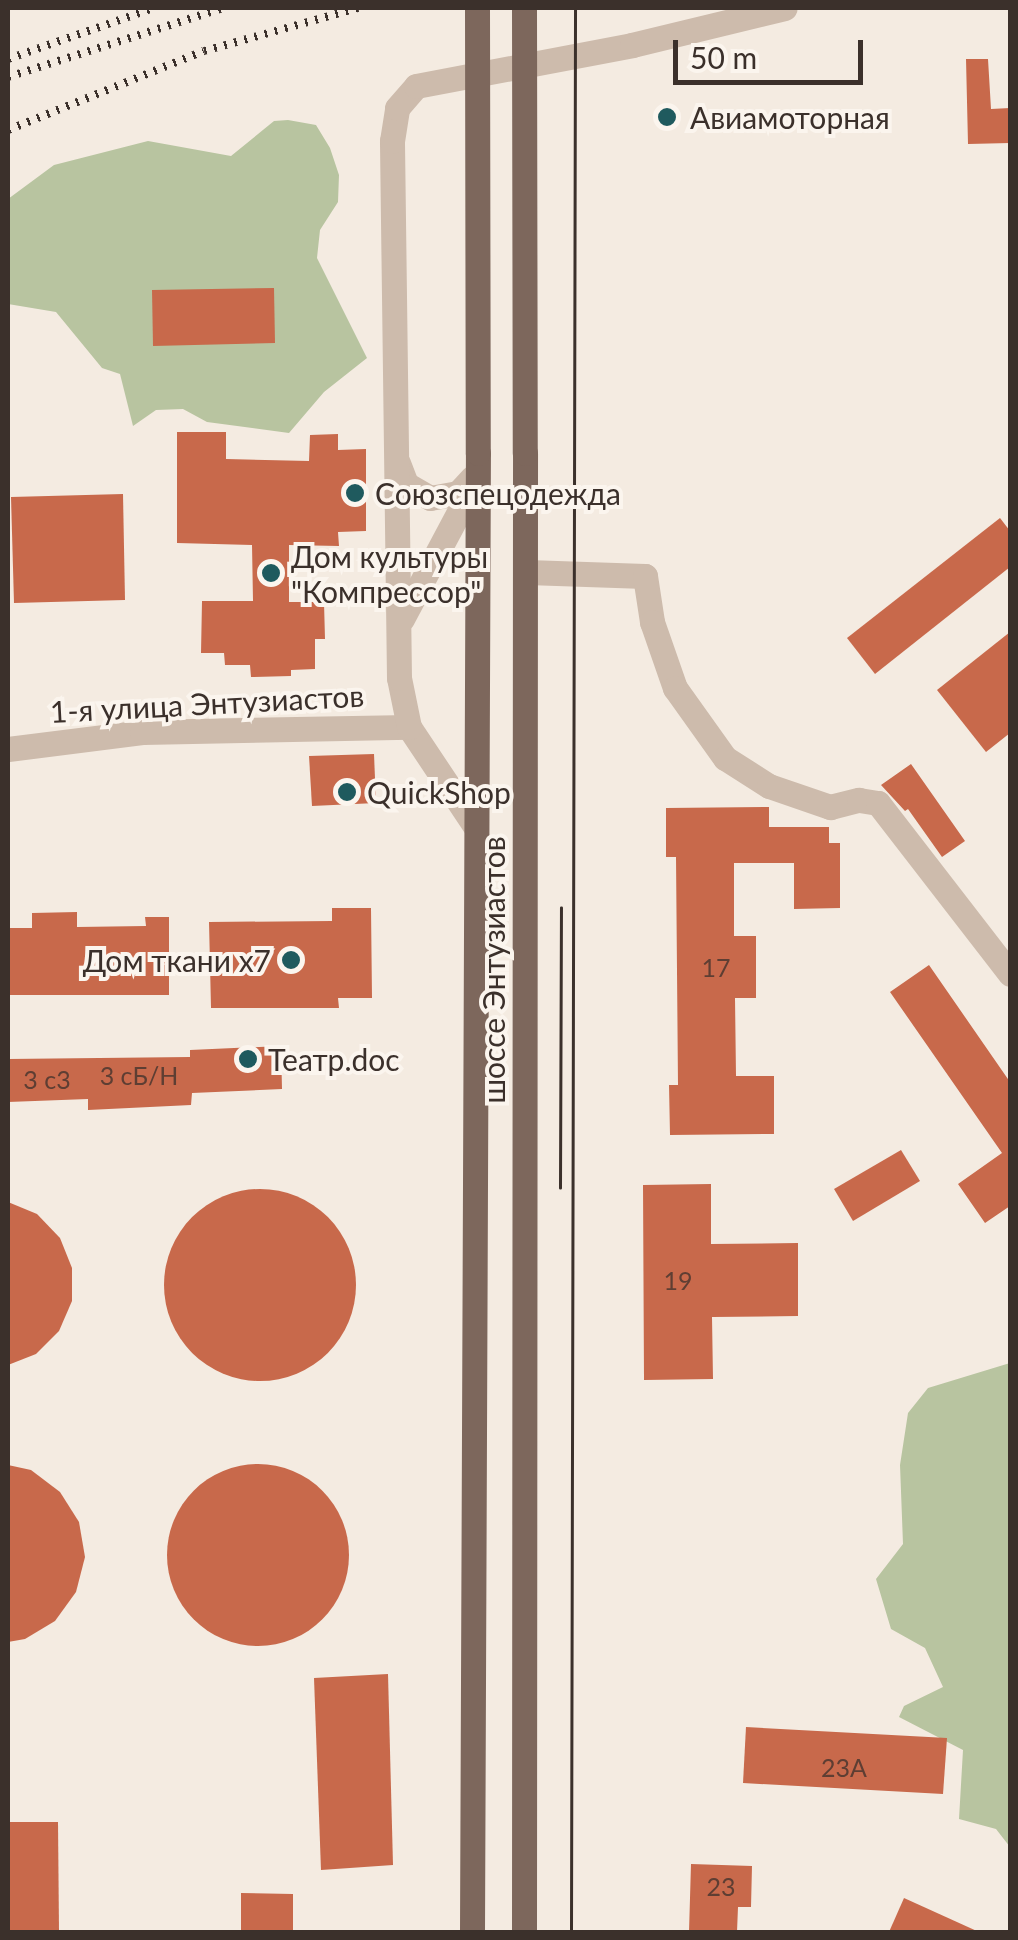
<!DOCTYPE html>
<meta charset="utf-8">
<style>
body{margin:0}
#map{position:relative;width:1018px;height:1940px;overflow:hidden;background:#f4ebe1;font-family:Lato,sans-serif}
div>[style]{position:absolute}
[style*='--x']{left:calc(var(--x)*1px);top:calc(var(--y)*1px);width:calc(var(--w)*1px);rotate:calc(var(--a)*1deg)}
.green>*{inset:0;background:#b8c4a0}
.building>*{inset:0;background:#c8694b}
.round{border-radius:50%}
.minor>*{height:25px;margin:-12.5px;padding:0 12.5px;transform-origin:12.5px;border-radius:12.5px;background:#cdbbac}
.major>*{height:25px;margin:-12.5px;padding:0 12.5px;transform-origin:12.5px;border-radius:12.5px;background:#7d675c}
.tram>*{height:2.5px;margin:-1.25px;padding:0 1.25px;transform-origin:1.25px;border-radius:1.25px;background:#3b302b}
.rail>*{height:8px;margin-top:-4px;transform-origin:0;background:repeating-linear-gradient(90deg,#3b302b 0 2.5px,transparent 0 10.5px)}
.major-bridge>*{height:25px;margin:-12.5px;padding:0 12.5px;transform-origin:12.5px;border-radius:12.5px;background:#7d675c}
.dots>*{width:28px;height:28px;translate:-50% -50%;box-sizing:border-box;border:5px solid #fbf5ee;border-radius:50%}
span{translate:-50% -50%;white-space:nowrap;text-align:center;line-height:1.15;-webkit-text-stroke:8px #fbf5ee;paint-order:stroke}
.number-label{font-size:25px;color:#5e3e33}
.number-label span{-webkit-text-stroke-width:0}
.poi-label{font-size:30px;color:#3b302b}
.left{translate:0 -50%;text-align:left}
.right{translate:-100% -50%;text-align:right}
.street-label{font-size:30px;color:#3b302b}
.frame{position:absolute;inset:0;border:10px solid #3b302b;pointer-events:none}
.scale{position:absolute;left:673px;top:40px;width:190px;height:45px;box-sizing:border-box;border:5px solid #3b302b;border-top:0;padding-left:12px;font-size:30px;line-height:35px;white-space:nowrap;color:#3b302b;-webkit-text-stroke:8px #fbf5ee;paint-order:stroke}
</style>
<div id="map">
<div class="green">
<i style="clip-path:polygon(288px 120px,316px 125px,330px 148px,339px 175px,338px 202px,320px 230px,317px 258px,367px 358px,324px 392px,289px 433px,207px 422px,183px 409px,156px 410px,133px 426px,120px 374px,102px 368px,56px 312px,8px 304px,8px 199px,54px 165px,148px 141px,231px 156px,274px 121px)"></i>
<i style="clip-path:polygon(1010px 1363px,1010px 1847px,996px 1829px,959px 1819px,963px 1750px,899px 1717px,904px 1706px,943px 1687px,925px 1648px,891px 1629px,876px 1579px,903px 1544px,900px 1465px,908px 1413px,928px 1388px)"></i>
</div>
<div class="building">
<i style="clip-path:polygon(966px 59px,988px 59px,991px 109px,1010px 108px,1010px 143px,968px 144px)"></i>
<i style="clip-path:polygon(274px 288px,275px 343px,153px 346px,152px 290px)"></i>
<i style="clip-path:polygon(177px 432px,226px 432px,226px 459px,309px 461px,310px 435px,338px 434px,338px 450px,366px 449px,366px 531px,338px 532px,339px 546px,289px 545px,289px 602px,324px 602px,325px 639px,315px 639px,315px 669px,291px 670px,291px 676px,251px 677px,250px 665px,225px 665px,224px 653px,201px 653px,202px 601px,253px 601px,252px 545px,177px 543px)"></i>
<i style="clip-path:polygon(123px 494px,125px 600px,14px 603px,11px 497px)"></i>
<i style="clip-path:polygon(1000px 518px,1010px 531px,1010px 567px,875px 674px,847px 638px)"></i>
<i style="clip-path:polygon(1010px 632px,1010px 733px,986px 752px,937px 690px)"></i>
<i style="clip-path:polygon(374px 754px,376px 803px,312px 806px,309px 756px)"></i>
<i style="clip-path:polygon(911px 764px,965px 841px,942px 857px,908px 809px,905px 811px,881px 785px)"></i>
<i style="clip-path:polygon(769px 807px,769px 827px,829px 827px,829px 843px,840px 843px,840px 908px,794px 909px,794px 863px,734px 863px,734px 936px,756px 936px,756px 998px,735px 998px,736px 1076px,774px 1076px,774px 1134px,670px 1135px,669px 1085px,678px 1085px,676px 857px,666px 857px,666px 808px)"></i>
<i style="clip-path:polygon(332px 908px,371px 908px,372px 998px,338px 998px,339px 1008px,211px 1008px,209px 922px,332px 921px)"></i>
<i style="clip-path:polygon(77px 912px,77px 927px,146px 926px,145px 917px,169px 917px,169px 995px,8px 995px,8px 928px,32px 928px,32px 913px)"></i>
<i style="clip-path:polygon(929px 965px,1010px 1082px,1010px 1206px,985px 1223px,958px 1184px,1002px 1153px,890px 992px)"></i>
<i style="clip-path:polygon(281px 1046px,282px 1089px,192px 1093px,191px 1105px,88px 1110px,88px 1099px,8px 1102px,8px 1059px,190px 1057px,190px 1050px)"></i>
<i style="clip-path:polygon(901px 1150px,920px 1181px,853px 1221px,834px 1189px)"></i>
<i style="clip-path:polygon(711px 1184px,711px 1244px,798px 1243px,798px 1316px,712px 1317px,713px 1379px,644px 1380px,643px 1185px)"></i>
<i class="round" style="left:164px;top:1189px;width:192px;height:192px"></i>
<i style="clip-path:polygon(8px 1202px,37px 1214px,60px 1238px,72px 1268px,72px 1301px,59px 1331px,36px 1354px,8px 1365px)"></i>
<i class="round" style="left:167px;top:1464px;width:182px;height:182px"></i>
<i style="clip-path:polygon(8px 1465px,31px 1470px,60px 1492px,79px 1522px,85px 1557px,76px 1592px,55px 1621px,25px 1639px,8px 1642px)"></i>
<i style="clip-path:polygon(388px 1674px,393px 1865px,321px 1870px,314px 1678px)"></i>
<i style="clip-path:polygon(746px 1727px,947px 1738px,943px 1794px,743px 1783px)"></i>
<i style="clip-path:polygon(8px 1822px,58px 1822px,59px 1932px,8px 1932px)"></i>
<i style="clip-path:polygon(691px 1864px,752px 1866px,751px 1907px,738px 1907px,737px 1932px,689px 1932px)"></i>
<i style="clip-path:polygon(241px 1893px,293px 1894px,293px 1932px,241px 1932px)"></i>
<i style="clip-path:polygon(904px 1898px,979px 1932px,889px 1932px)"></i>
</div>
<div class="minor">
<i style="--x:398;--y:463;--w:22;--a:69"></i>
<i style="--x:406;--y:484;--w:28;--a:30"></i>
<i style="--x:430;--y:498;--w:28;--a:-10"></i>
<i style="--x:458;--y:493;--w:21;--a:-47"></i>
<i style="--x:527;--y:572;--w:118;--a:1.9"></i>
<i style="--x:645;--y:576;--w:47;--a:81.3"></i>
<i style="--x:652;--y:622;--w:70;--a:70.8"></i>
<i style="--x:675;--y:688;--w:86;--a:54.5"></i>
<i style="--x:725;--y:758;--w:52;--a:32.5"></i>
<i style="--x:769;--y:786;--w:65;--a:19"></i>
<i style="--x:830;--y:807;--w:30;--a:-14"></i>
<i style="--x:859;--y:800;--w:19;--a:9"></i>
<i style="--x:878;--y:803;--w:216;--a:52.3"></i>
<i style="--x:402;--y:619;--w:160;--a:-62"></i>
<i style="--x:8;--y:749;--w:135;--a:-7.2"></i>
<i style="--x:142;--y:732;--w:267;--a:-1.1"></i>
<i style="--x:475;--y:826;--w:119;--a:-123.7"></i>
<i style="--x:409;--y:727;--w:50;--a:-101.5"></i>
<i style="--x:399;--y:678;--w:537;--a:-90.75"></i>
<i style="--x:392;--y:141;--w:33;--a:-81"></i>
<i style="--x:397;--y:108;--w:29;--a:-49"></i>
<i style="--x:416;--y:86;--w:220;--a:-10.7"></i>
<i style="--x:632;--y:45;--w:157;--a:-13.6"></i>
</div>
<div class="major">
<i style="--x:472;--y:1932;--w:1479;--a:-89.77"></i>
<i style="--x:524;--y:1932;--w:1479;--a:-89.96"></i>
</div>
<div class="tram">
<i style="--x:560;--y:1188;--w:280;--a:-89.8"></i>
<i style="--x:571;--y:1932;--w:1924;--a:-89.88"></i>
</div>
<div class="rail">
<i style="--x:8;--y:59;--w:155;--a:-19.3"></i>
<i style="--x:8;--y:77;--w:226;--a:-17.8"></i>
<i style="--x:8;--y:130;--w:211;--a:-22"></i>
<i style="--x:204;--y:51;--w:160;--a:-15.6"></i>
</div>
<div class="major-bridge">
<i style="--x:477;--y:8;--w:445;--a:89.9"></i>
<i style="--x:524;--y:8;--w:445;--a:89.9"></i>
</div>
<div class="dots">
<i style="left:667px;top:117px;background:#1f5a5e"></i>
<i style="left:355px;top:493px;background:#1f5a5e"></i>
<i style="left:271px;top:573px;background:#1f5a5e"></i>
<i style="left:347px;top:792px;background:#1f5a5e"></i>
<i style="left:291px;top:960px;background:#1f5a5e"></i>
<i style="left:248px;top:1059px;background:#1f5a5e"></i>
</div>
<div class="number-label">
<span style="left:716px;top:967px">17</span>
<span style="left:139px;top:1075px">3 cБ/Н</span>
<span style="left:47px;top:1079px">3 с3</span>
<span style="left:678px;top:1280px">19</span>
<span style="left:844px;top:1767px">23А</span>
<span style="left:721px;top:1886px">23</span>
</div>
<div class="poi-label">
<span class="left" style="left:690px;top:117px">Авиамоторная</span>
<span class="left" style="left:375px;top:493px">Союзспецодежда</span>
<span class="left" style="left:291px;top:573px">Дом культуры<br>"Компрессор"</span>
<span class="left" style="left:367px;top:792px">QuickShop</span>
<span class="right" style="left:271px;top:960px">Дом ткани x7</span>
<span class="left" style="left:268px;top:1059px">Театр.doc</span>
</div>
<div class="street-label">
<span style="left:207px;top:703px;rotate:-3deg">1-я улица Энтузиастов</span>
<span style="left:493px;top:970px;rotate:-90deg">шоссе Энтузиастов</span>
</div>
<div class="frame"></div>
<div class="scale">50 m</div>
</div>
